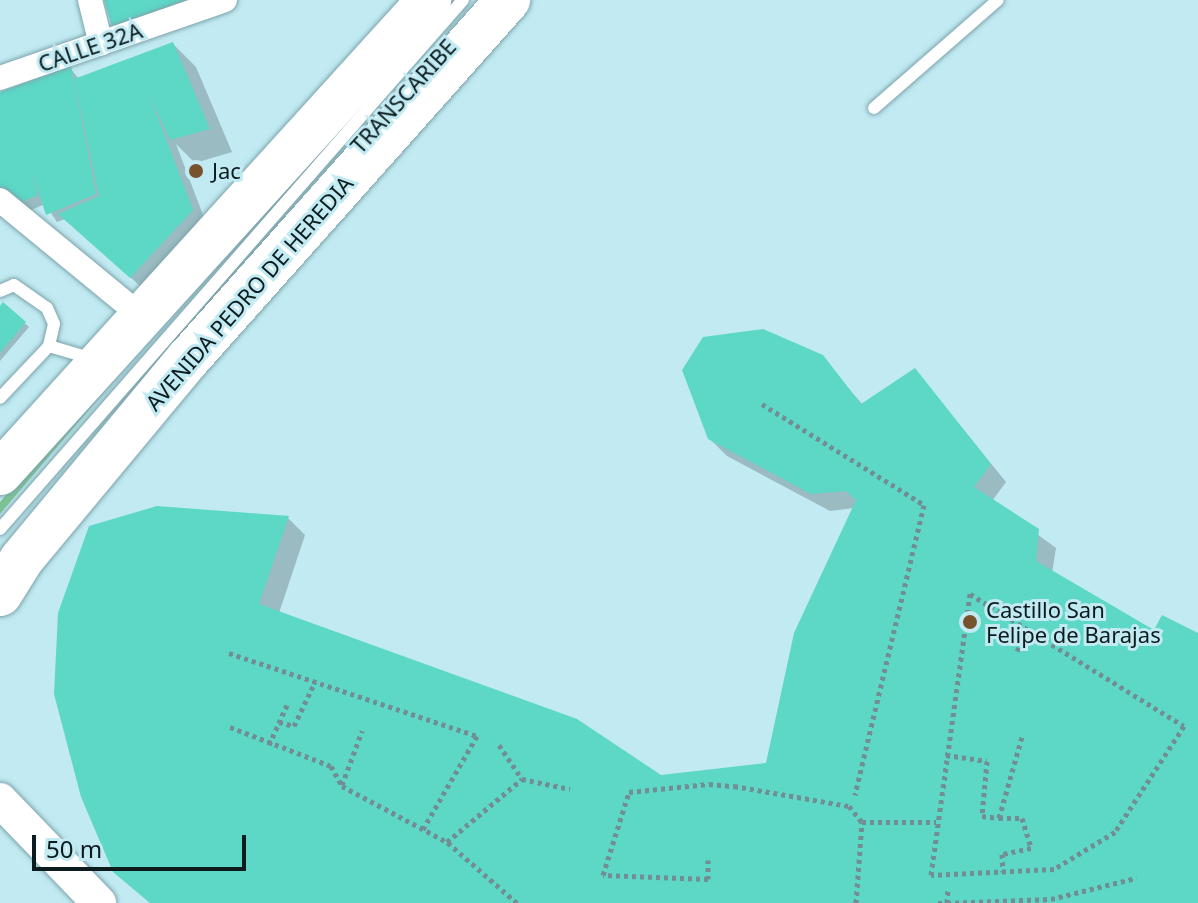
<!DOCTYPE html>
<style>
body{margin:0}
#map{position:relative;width:1198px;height:903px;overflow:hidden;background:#c1eaf2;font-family:"Noto Sans",sans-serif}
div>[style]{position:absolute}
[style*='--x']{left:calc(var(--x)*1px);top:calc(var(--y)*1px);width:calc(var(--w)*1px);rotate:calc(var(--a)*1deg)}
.green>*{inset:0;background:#7dc293}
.shadow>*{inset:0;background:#0003}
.building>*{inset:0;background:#5dd7c6}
.path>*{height:5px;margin-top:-2.5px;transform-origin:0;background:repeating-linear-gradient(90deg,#718e94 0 4px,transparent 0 8px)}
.roads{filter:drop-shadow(0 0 2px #7ca3ab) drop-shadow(0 0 2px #7ca3ab)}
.lane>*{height:12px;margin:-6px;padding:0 6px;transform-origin:6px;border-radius:6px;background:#fff}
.street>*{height:24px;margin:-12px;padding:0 12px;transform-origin:12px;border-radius:12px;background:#fff}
.secondary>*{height:34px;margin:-17px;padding:0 17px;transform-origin:17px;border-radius:17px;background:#fff}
.highway>*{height:44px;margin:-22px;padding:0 22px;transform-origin:22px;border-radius:22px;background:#fff}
.dots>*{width:22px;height:22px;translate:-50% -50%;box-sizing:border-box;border:4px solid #c1eaf2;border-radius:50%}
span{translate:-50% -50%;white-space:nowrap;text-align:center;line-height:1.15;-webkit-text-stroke:6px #c1eaf2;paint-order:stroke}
.street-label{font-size:22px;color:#0c1b1e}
.poi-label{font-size:22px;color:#0c1b1e}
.left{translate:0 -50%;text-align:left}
.scale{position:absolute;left:32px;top:835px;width:214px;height:36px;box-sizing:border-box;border:4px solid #0c1b1e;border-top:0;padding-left:10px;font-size:24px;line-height:28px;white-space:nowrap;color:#0c1b1e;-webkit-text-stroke:6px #c1eaf2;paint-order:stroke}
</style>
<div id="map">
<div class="green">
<i style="clip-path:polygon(120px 373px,0 514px,0 502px,103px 382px)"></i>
</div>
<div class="shadow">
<i style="clip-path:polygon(106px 0,227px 0,123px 33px,114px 25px)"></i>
<i style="clip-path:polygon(173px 44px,196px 67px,232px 152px,195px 163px,176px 144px,208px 228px,148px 293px,65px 219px,57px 222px,45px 204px,29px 211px,0 186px,0 94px,70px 68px,79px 79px)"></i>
<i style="clip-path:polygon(3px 305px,29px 327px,0 361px,0 309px)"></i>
<i style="clip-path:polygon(821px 357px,863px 405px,915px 370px,1006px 482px,992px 501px,1056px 548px,1052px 573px,1154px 632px,1198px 635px,1198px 903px,150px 903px,114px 871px,288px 518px,305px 535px,279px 613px,660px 777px,767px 765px,854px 508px,830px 511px,727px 456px,709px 438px)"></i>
</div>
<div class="building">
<i style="clip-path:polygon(104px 0,186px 0,112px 26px)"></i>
<i style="clip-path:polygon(173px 42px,210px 129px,170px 140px,149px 94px,193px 210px,130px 278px,58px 214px,99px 196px,74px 79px)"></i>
<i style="clip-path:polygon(71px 66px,96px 194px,46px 215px,31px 169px,38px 195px,18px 203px,0 188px,0 92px)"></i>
<i style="clip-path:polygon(3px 302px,26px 322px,0 353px,0 306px)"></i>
<i style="clip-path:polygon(763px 329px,823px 355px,861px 404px,915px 368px,991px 464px,974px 487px,1039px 529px,1036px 561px,1154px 630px,1162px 615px,1198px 633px,1198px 903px,150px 903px,113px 872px,81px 797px,54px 694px,58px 613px,89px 526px,157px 506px,289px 516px,259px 604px,577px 719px,661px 775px,766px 763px,794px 633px,856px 500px,846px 491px,811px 494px,708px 439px,682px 370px,703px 337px)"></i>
</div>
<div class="path">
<i style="--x:762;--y:404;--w:191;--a:31.9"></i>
<i style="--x:924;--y:505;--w:298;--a:103.4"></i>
<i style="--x:970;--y:594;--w:251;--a:31.7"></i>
<i style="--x:1184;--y:726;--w:126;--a:123.1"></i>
<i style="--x:1115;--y:832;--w:71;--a:148.8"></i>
<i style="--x:1054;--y:869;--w:123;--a:177.2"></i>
<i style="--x:931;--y:875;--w:284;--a:-82.1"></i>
<i style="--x:1017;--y:651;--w:25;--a:-61"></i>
<i style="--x:229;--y:653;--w:262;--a:18.5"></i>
<i style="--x:477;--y:736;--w:110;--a:120.1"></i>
<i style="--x:279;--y:722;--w:16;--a:15"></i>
<i style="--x:294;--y:726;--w:49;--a:-64.5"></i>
<i style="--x:230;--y:727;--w:108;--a:21.1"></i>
<i style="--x:331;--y:766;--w:23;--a:61"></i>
<i style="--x:342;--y:786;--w:119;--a:28.1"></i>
<i style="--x:269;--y:745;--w:44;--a:-65.8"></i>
<i style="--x:499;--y:745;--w:41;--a:55.9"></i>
<i style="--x:946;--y:755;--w:41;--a:8.3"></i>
<i style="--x:987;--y:761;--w:55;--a:95.2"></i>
<i style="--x:982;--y:816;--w:17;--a:7"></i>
<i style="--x:999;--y:818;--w:88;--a:-74.2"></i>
<i style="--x:342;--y:785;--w:58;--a:-69.7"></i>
<i style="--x:999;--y:818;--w:23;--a:0"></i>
<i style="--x:1022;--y:818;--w:31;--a:73"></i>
<i style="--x:1031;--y:848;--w:30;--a:168"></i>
<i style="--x:1002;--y:854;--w:18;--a:87"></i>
<i style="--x:708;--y:860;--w:19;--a:90"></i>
<i style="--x:708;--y:879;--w:105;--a:-177.8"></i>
<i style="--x:603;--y:875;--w:87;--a:-72.6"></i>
<i style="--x:629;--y:792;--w:80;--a:-5.7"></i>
<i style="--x:709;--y:784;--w:25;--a:5"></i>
<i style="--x:734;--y:786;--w:117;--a:9.9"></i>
<i style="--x:849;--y:806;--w:21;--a:51"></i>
<i style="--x:517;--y:903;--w:93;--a:-138.9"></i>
<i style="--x:447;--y:842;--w:98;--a:-40"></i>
<i style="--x:522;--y:779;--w:49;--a:11.8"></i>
<i style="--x:856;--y:903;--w:81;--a:-85.8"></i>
<i style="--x:862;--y:822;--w:74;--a:0"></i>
<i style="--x:938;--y:903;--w:9;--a:0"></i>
<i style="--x:947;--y:903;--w:15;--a:-86"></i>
<i style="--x:947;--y:903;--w:104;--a:-2.2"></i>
<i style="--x:1051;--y:899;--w:88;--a:-13.9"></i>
</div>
<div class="roads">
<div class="lane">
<i style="--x:874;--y:108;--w:164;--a:-41.1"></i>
<i style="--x:0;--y:291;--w:15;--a:-23"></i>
<i style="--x:14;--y:285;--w:40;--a:34.9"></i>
<i style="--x:47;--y:308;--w:17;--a:66"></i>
<i style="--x:54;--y:324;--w:23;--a:103"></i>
<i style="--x:49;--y:346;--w:71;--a:133.3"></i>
<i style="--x:49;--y:346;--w:46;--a:16.5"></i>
<i style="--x:0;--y:529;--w:703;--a:-48.81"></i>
</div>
<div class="street">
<i style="--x:90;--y:0;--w:45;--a:76"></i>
<i style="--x:0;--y:78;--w:238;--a:-19.1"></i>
<i style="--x:0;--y:200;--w:183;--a:39.4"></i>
</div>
<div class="secondary">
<i style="--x:0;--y:800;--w:143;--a:46.1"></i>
</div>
<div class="highway">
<i style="--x:0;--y:473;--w:639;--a:-47.79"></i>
<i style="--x:0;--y:594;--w:40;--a:-58"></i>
<i style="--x:21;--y:560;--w:263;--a:-50.3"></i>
<i style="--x:189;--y:358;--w:480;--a:-48.3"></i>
</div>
</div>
<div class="dots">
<i style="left:196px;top:171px;background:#77532d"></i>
<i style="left:970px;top:622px;background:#77532d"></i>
</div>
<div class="street-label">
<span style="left:90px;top:47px;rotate:-19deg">CALLE 32A</span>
<span style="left:403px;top:96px;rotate:-48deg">TRANSCARIBE</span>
<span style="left:249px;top:293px;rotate:-49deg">AVENIDA PEDRO DE HEREDIA</span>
</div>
<div class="poi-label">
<span class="left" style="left:212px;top:171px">Jac</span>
<span class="left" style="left:986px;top:622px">Castillo San<br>Felipe de Barajas</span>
</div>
<div class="scale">50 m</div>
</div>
